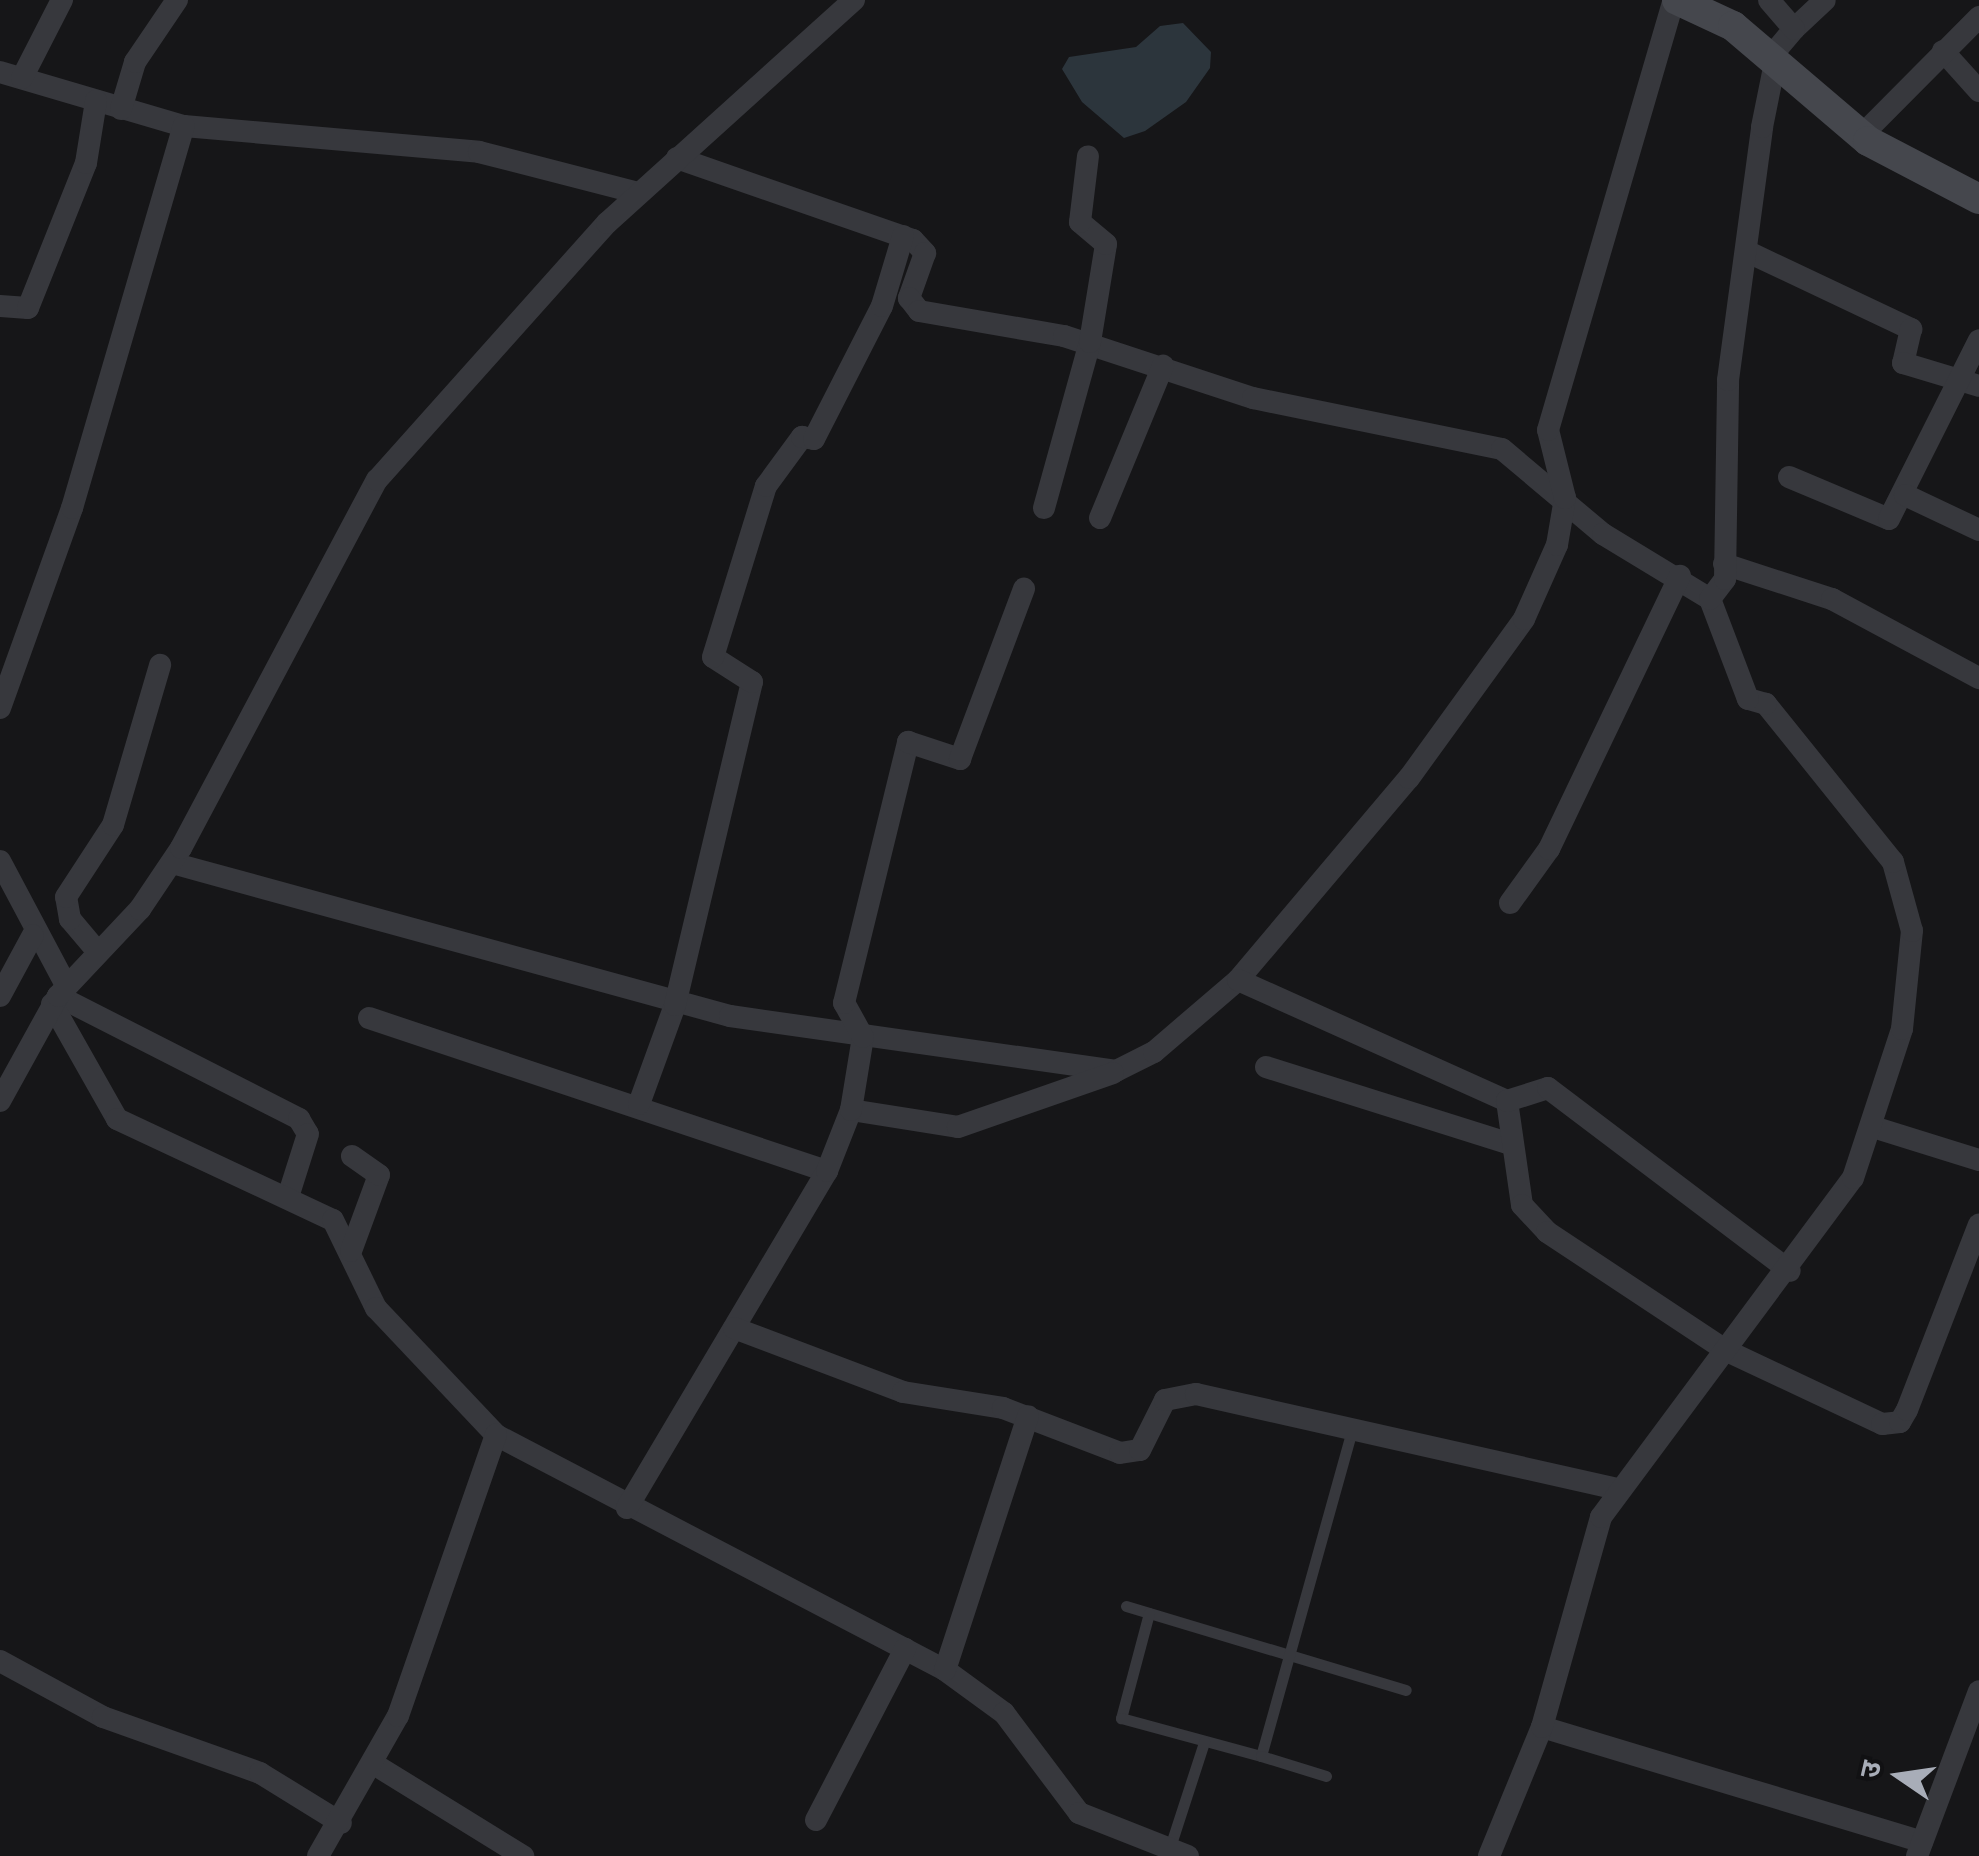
<!DOCTYPE html>
<meta charset="utf-8">
<style>
body{margin:0}
#map{position:relative;width:1979px;height:1856px;overflow:hidden;background:#161618;font-family:"IBM Plex Sans","Noto Sans Devanagari",sans-serif}
div>[style]{position:absolute}
[style*='--x']{left:calc(var(--x)*1px);top:calc(var(--y)*1px);width:calc(var(--w)*1px);rotate:calc(var(--a)*1deg)}
.water>*{inset:0;background:#2c353c}
.lane>*{height:11px;margin:-5.5px;padding:0 5.5px;transform-origin:5.5px;border-radius:5.5px;background:#37383d}
.street>*{height:22px;margin:-11px;padding:0 11px;transform-origin:11px;border-radius:11px;background:#37383d}
.secondary>*{height:30px;margin:-15px;padding:0 15px;transform-origin:15px;border-radius:15px;background:#45474d}
span{translate:-50% -50%;white-space:nowrap;text-align:center;line-height:1.15;-webkit-text-stroke:9px #111113;paint-order:stroke}
.north{position:absolute;left:1849px;top:1726px;width:100px;height:100px;-webkit-text-stroke:8px #111113;paint-order:stroke;rotate:283deg;font-size:28px;font-weight:700;line-height:40px;text-align:center;color:#a8adb8}
.north::after{content:'';display:block;margin:auto;width:35px;height:45px;background:#a8adb8;clip-path:polygon(50% 0,100% 100%,50% 72%,0 100%)}
</style>
<div id="map">
<div class="water">
<i style="clip-path:polygon(1183px 23px,1211px 52px,1210px 68px,1186px 102px,1145px 131px,1124px 138px,1082px 102px,1062px 69px,1069px 57px,1136px 47px,1160px 26px)"></i>
</div>
<div class="lane">
<i style="--x:1126;--y:1606;--w:292;--a:16.7"></i>
<i style="--x:1149;--y:1613;--w:109;--a:104.9"></i>
<i style="--x:1121;--y:1718;--w:145;--a:15.2"></i>
<i style="--x:1261;--y:1756;--w:342;--a:-74.4"></i>
<i style="--x:1261;--y:1756;--w:68;--a:17.1"></i>
<i style="--x:1169;--y:1850;--w:114;--a:-72"></i>
</div>
<div class="street">
<i style="--x:1794;--y:29;--w:42;--a:-43.1"></i>
<i style="--x:1943;--y:51;--w:54;--a:48"></i>
<i style="--x:0;--y:72;--w:192;--a:16.4"></i>
<i style="--x:184;--y:126;--w:296;--a:5"></i>
<i style="--x:479;--y:152;--w:165;--a:14.4"></i>
<i style="--x:22;--y:78;--w:88;--a:-62.9"></i>
<i style="--x:121;--y:109;--w:49;--a:-73.4"></i>
<i style="--x:135;--y:62;--w:75;--a:-55.9"></i>
<i style="--x:1861;--y:136;--w:168;--a:-45.2"></i>
<i style="--x:677;--y:158;--w:250;--a:19.2"></i>
<i style="--x:913;--y:240;--w:18;--a:47"></i>
<i style="--x:925;--y:253;--w:48;--a:109.6"></i>
<i style="--x:909;--y:298;--w:16;--a:52"></i>
<i style="--x:919;--y:311;--w:147;--a:9.8"></i>
<i style="--x:1064;--y:336;--w:199;--a:18.2"></i>
<i style="--x:1253;--y:398;--w:254;--a:11.6"></i>
<i style="--x:1502;--y:449;--w:132;--a:40.1"></i>
<i style="--x:1603;--y:534;--w:125;--a:31.3"></i>
<i style="--x:1746;--y:251;--w:183;--a:25.3"></i>
<i style="--x:1911;--y:329;--w:35;--a:103"></i>
<i style="--x:1903;--y:363;--w:79;--a:16.8"></i>
<i style="--x:0;--y:306;--w:28;--a:4"></i>
<i style="--x:28;--y:308;--w:156;--a:-68.2"></i>
<i style="--x:86;--y:163;--w:63;--a:-80.8"></i>
<i style="--x:1789;--y:477;--w:108;--a:22.8"></i>
<i style="--x:1889;--y:519;--w:200;--a:-63.3"></i>
<i style="--x:1905;--y:495;--w:82;--a:25.3"></i>
<i style="--x:1044;--y:508;--w:172;--a:-74.5"></i>
<i style="--x:1090;--y:342;--w:99;--a:-80.7"></i>
<i style="--x:1106;--y:244;--w:34;--a:-140"></i>
<i style="--x:1080;--y:222;--w:66;--a:-83.1"></i>
<i style="--x:1100;--y:518;--w:165;--a:-67.5"></i>
<i style="--x:1724;--y:564;--w:114;--a:18"></i>
<i style="--x:1832;--y:599;--w:167;--a:28.3"></i>
<i style="--x:0;--y:708;--w:213;--a:-70.2"></i>
<i style="--x:72;--y:508;--w:398;--a:-73.7"></i>
<i style="--x:0;--y:861;--w:140;--a:62"></i>
<i style="--x:172;--y:863;--w:579;--a:15.33"></i>
<i style="--x:730;--y:1016;--w:390;--a:8.1"></i>
<i style="--x:1116;--y:1071;--w:42;--a:-26.6"></i>
<i style="--x:1154;--y:1052;--w:111;--a:-40.6"></i>
<i style="--x:1238;--y:980;--w:265;--a:-49.8"></i>
<i style="--x:1409;--y:778;--w:196;--a:-54.1"></i>
<i style="--x:1524;--y:619;--w:81;--a:-66"></i>
<i style="--x:1557;--y:545;--w:48;--a:-80.3"></i>
<i style="--x:1565;--y:498;--w:70;--a:-104"></i>
<i style="--x:1548;--y:430;--w:448;--a:-73.7"></i>
<i style="--x:1510;--y:903;--w:67;--a:-54.2"></i>
<i style="--x:1549;--y:849;--w:303;--a:-64.4"></i>
<i style="--x:97;--y:951;--w:42;--a:-130.2"></i>
<i style="--x:70;--y:919;--w:22;--a:-100"></i>
<i style="--x:66;--y:897;--w:86;--a:-56.9"></i>
<i style="--x:113;--y:825;--w:167;--a:-73.6"></i>
<i style="--x:1238;--y:980;--w:295;--a:24.2"></i>
<i style="--x:0;--y:996;--w:69;--a:-61.6"></i>
<i style="--x:58;--y:996;--w:271;--a:27"></i>
<i style="--x:299;--y:1119;--w:17;--a:59"></i>
<i style="--x:308;--y:1134;--w:66;--a:107.6"></i>
<i style="--x:52;--y:1004;--w:132;--a:60.5"></i>
<i style="--x:117;--y:1119;--w:238;--a:25.1"></i>
<i style="--x:333;--y:1220;--w:98;--a:64"></i>
<i style="--x:376;--y:1308;--w:175;--a:46.6"></i>
<i style="--x:496;--y:1435;--w:507;--a:27.63"></i>
<i style="--x:945;--y:1670;--w:73;--a:36.1"></i>
<i style="--x:1004;--y:1713;--w:125;--a:53.1"></i>
<i style="--x:1079;--y:1813;--w:117;--a:21.5"></i>
<i style="--x:369;--y:1018;--w:483;--a:18.5"></i>
<i style="--x:827;--y:1171;--w:392;--a:120.7"></i>
<i style="--x:1266;--y:1067;--w:253;--a:17.5"></i>
<i style="--x:0;--y:1101;--w:120;--a:-61.1"></i>
<i style="--x:58;--y:996;--w:120;--a:-46.7"></i>
<i style="--x:140;--y:909;--w:73;--a:-56.1"></i>
<i style="--x:181;--y:848;--w:417;--a:-62"></i>
<i style="--x:377;--y:480;--w:345;--a:-48.2"></i>
<i style="--x:607;--y:223;--w:333;--a:-42.1"></i>
<i style="--x:1507;--y:1101;--w:105;--a:81.8"></i>
<i style="--x:1522;--y:1205;--w:37;--a:47"></i>
<i style="--x:1547;--y:1232;--w:214;--a:33.5"></i>
<i style="--x:1725;--y:1350;--w:174;--a:25.2"></i>
<i style="--x:1882;--y:1424;--w:18;--a:-6"></i>
<i style="--x:1900;--y:1422;--w:14;--a:-60"></i>
<i style="--x:1907;--y:1410;--w:199;--a:-68.8"></i>
<i style="--x:1507;--y:1101;--w:43;--a:-17.6"></i>
<i style="--x:1548;--y:1088;--w:303;--a:37.1"></i>
<i style="--x:639;--y:1104;--w:105;--a:-70"></i>
<i style="--x:675;--y:1005;--w:332;--a:-76.6"></i>
<i style="--x:752;--y:682;--w:46;--a:-147.3"></i>
<i style="--x:713;--y:657;--w:179;--a:-72.8"></i>
<i style="--x:766;--y:486;--w:61;--a:-53.7"></i>
<i style="--x:802;--y:437;--w:12;--a:9"></i>
<i style="--x:814;--y:439;--w:149;--a:-62.9"></i>
<i style="--x:882;--y:306;--w:73;--a:-73.3"></i>
<i style="--x:851;--y:1110;--w:108;--a:9"></i>
<i style="--x:958;--y:1127;--w:164;--a:-19.2"></i>
<i style="--x:1873;--y:1127;--w:111;--a:17.3"></i>
<i style="--x:827;--y:1171;--w:66;--a:-68.5"></i>
<i style="--x:851;--y:1110;--w:74;--a:-80.7"></i>
<i style="--x:863;--y:1037;--w:39;--a:-119"></i>
<i style="--x:844;--y:1003;--w:269;--a:-76.2"></i>
<i style="--x:908;--y:742;--w:55;--a:18.1"></i>
<i style="--x:960;--y:759;--w:182;--a:-69.4"></i>
<i style="--x:351;--y:1251;--w:81;--a:-69.8"></i>
<i style="--x:379;--y:1175;--w:33;--a:-145"></i>
<i style="--x:734;--y:1328;--w:181;--a:20.7"></i>
<i style="--x:903;--y:1392;--w:101;--a:9.1"></i>
<i style="--x:1003;--y:1408;--w:125;--a:21"></i>
<i style="--x:1120;--y:1453;--w:20;--a:-9"></i>
<i style="--x:1140;--y:1450;--w:56;--a:-63.4"></i>
<i style="--x:1165;--y:1400;--w:32;--a:-11"></i>
<i style="--x:1196;--y:1394;--w:432;--a:12.7"></i>
<i style="--x:0;--y:1661;--w:117;--a:28.5"></i>
<i style="--x:103;--y:1717;--w:167;--a:19.6"></i>
<i style="--x:260;--y:1773;--w:95;--a:31.7"></i>
<i style="--x:945;--y:1670;--w:267;--a:-71.9"></i>
<i style="--x:1542;--y:1727;--w:397;--a:16.8"></i>
<i style="--x:377;--y:1766;--w:172;--a:31.7"></i>
<i style="--x:816;--y:1820;--w:193;--a:-62.5"></i>
<i style="--x:318;--y:1856;--w:161;--a:-60.3"></i>
<i style="--x:398;--y:1716;--w:298;--a:-70.8"></i>
<i style="--x:1489;--y:1856;--w:139;--a:-67.7"></i>
<i style="--x:1542;--y:1727;--w:218;--a:-74.3"></i>
<i style="--x:1601;--y:1517;--w:422;--a:-53.4"></i>
<i style="--x:1853;--y:1178;--w:157;--a:-71.8"></i>
<i style="--x:1902;--y:1029;--w:99;--a:-84.2"></i>
<i style="--x:1912;--y:931;--w:72;--a:-105.4"></i>
<i style="--x:1893;--y:862;--w:203;--a:-128.8"></i>
<i style="--x:1766;--y:704;--w:19;--a:-164"></i>
<i style="--x:1748;--y:699;--w:107;--a:-110.8"></i>
<i style="--x:1710;--y:599;--w:25;--a:-53"></i>
<i style="--x:1725;--y:579;--w:199;--a:-89.1"></i>
<i style="--x:1728;--y:380;--w:255;--a:-82.3"></i>
<i style="--x:1762;--y:127;--w:81;--a:-78.6"></i>
<i style="--x:1778;--y:48;--w:25;--a:-50"></i>
<i style="--x:1794;--y:29;--w:38;--a:-131"></i>
<i style="--x:1917;--y:1856;--w:176;--a:-69.4"></i>
</div>
<div class="secondary">
<i style="--x:1677;--y:0;--w:62;--a:24.9"></i>
<i style="--x:1733;--y:26;--w:177;--a:40.4"></i>
<i style="--x:1868;--y:141;--w:125;--a:27.6"></i>
</div>
<div class="north">उ</div>
</div>
